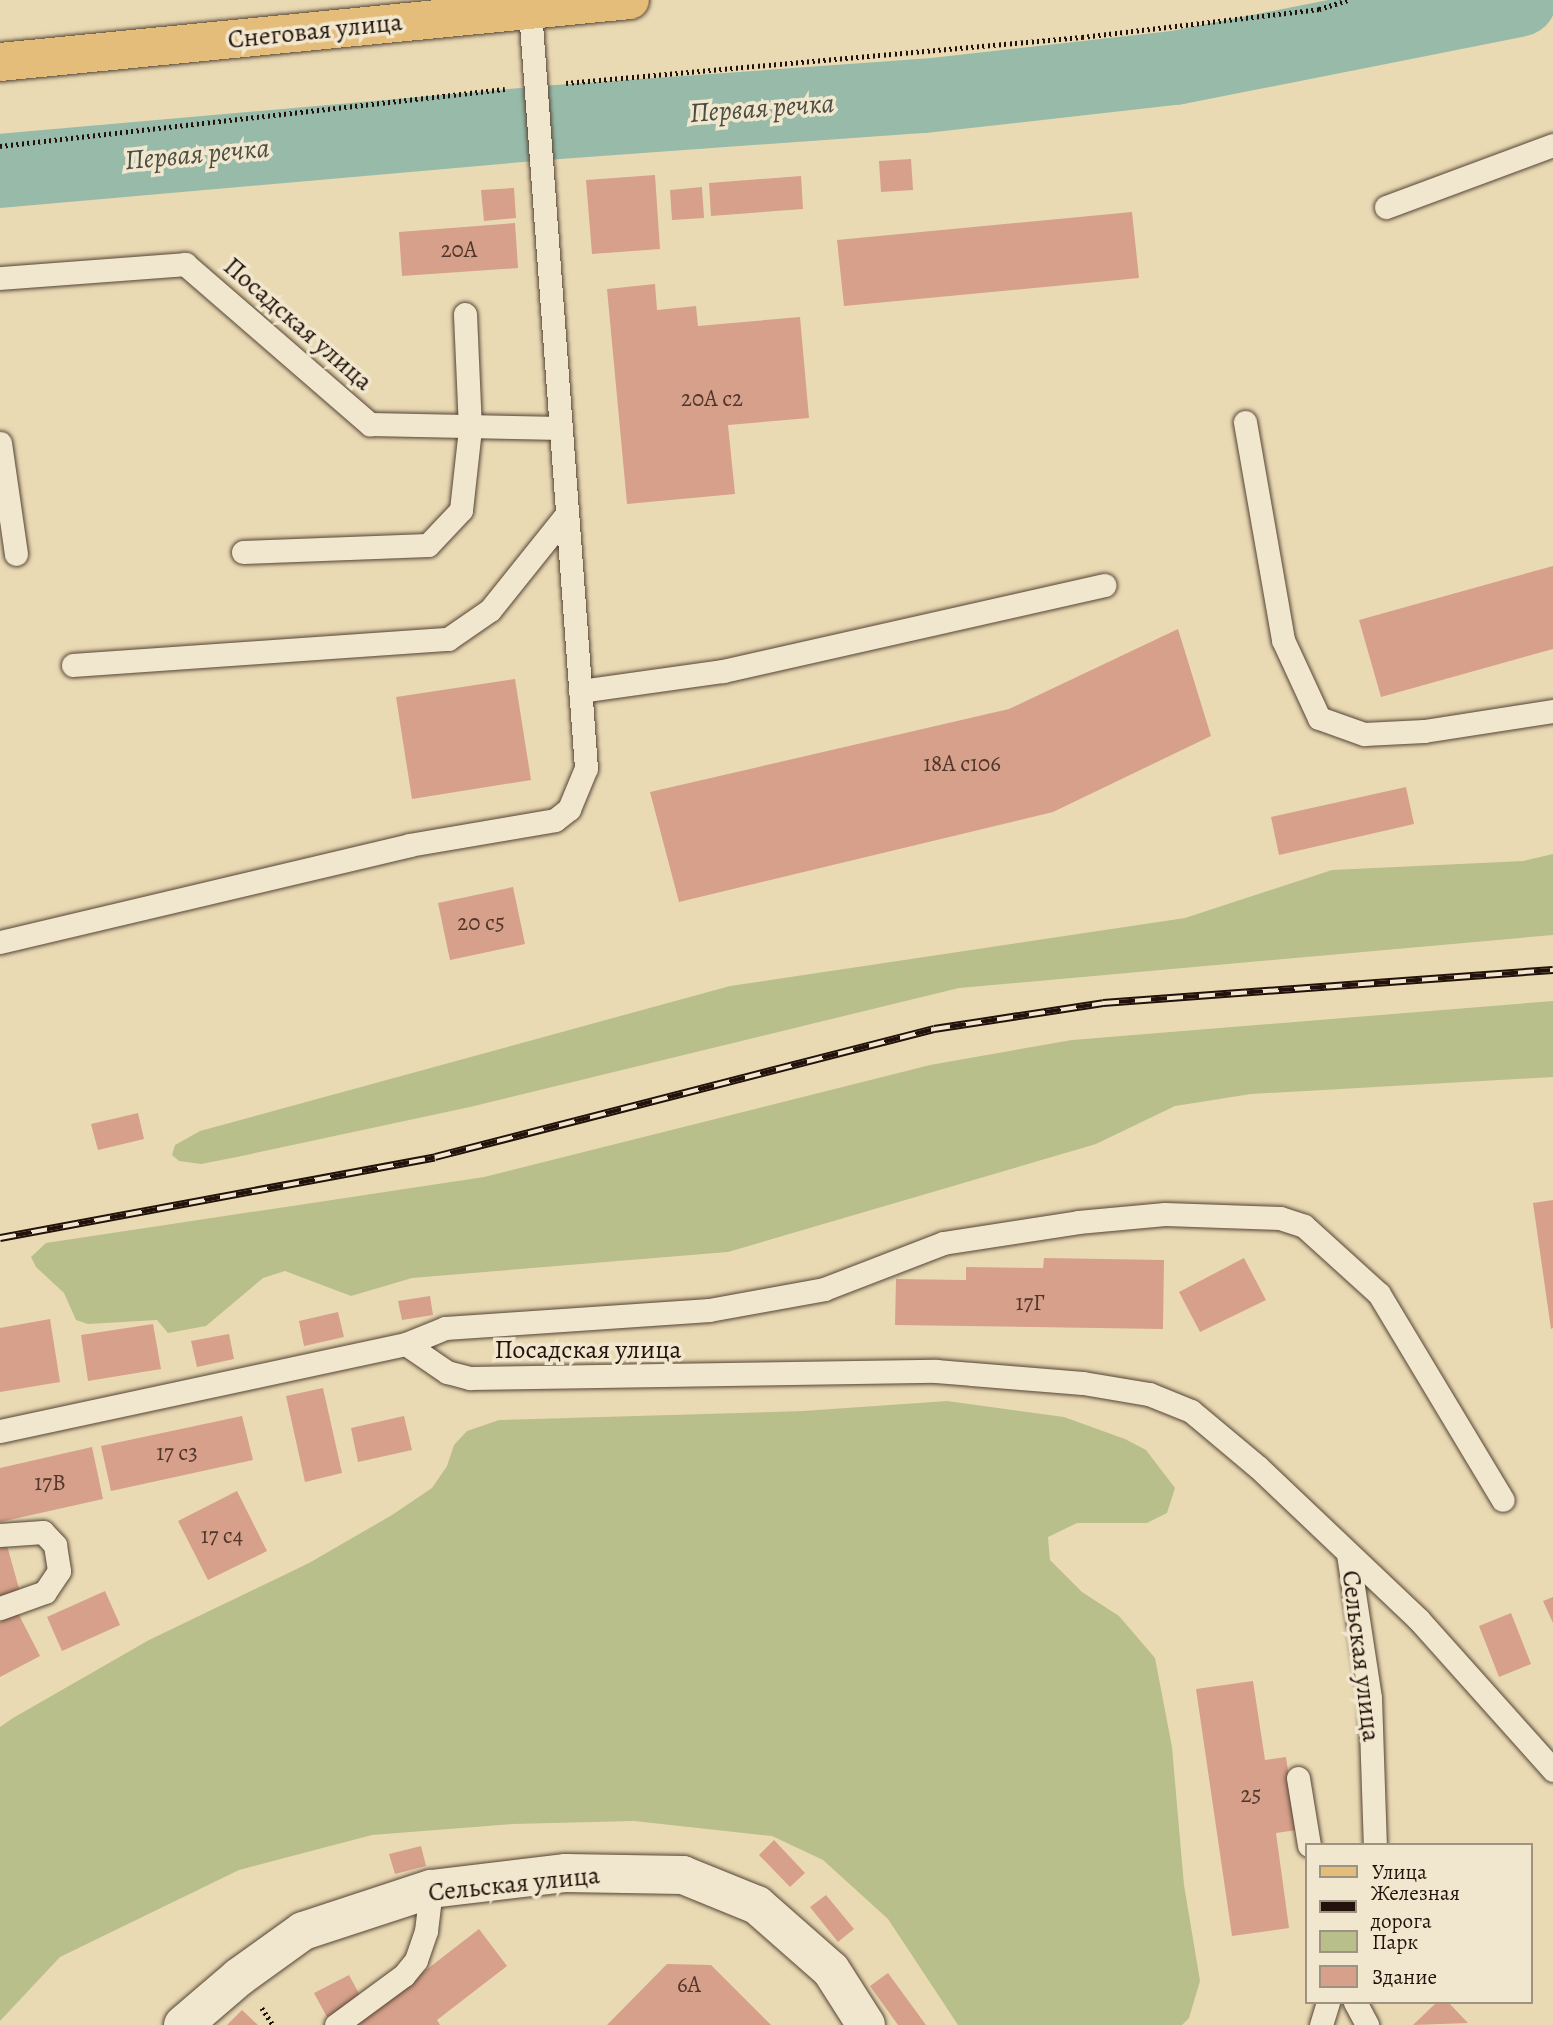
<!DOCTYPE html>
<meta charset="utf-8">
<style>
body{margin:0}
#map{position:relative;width:1553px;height:2025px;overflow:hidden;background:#eadab4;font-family:Alegreya,serif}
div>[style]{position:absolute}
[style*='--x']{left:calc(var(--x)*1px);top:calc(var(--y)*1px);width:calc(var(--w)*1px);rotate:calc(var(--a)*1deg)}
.green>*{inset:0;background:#b9bf8b}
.river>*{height:74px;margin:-37px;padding:0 37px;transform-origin:37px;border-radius:37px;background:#98bba9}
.building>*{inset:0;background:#d6a08a}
.path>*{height:4.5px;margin-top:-2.25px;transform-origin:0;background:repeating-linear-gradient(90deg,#23120b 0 2px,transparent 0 5.5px)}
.roads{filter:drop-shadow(0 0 2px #554435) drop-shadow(0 0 2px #554435)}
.lane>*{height:23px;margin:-11.5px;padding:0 11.5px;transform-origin:11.5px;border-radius:11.5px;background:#f1e7ce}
.street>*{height:38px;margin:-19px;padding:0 19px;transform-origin:19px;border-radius:19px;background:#f1e7ce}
.primary>*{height:38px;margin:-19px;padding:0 19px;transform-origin:19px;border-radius:19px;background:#e5bd7a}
.rail>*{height:8px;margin-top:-4px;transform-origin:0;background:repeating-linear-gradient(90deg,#f1e7ce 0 16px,#23120b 0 32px);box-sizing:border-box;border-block:2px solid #23120b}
span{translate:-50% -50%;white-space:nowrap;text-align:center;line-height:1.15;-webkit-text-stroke:7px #f1e7ce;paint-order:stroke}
.number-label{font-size:23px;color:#50362b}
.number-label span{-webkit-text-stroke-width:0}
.street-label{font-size:26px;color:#23120b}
.water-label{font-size:28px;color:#4c4d42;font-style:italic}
.legend{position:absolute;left:1305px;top:1843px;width:228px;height:161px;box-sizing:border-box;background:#f1e7ce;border:2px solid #9f9280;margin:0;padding:9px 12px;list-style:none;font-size:21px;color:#23120b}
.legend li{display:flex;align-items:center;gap:14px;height:35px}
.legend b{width:35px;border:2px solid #9f9280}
</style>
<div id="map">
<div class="green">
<i style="clip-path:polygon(1553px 854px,1553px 935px,959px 988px,470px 1107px,237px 1157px,201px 1164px,179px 1161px,172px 1155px,175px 1145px,200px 1131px,730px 986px,1185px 918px,1332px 870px,1523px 861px)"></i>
<i style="clip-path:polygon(1553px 1001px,1553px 1077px,1251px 1094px,1175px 1106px,1096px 1144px,728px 1252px,412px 1278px,351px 1296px,285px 1271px,263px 1278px,206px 1326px,168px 1333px,157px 1320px,88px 1324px,76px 1320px,64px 1293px,36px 1267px,31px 1257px,46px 1243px,484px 1177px,930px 1065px,1072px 1040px)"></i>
<i style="clip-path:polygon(947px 1401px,1064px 1417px,1125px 1439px,1146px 1450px,1175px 1488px,1167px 1513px,1147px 1523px,1077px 1523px,1048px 1537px,1050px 1560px,1082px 1592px,1119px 1616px,1155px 1658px,1172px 1747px,1184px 1885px,1200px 1981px,1189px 2018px,1182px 2025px,958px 2025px,888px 1919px,823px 1860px,772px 1836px,634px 1821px,513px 1824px,372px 1835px,239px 1870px,60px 1957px,0 2021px,0 1727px,13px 1718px,149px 1640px,309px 1563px,392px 1515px,432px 1488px,447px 1466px,454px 1445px,467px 1431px,499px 1420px,803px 1411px)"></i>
</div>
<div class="river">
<i style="--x:0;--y:171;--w:546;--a:-5.04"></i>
<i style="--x:544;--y:123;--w:381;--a:-4.1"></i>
<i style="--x:924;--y:96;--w:253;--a:-6.4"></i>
<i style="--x:1175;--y:68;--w:351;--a:-11.2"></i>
</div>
<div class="building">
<i style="clip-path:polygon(911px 159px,913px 190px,881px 192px,879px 161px)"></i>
<i style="clip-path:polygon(655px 175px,660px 249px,592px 254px,586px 180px)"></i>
<i style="clip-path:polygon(801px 176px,803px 209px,711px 216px,709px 183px)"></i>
<i style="clip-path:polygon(702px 187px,704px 218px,672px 220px,670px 190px)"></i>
<i style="clip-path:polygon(514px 188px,516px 218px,484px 221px,481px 190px)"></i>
<i style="clip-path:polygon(1132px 212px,1139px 278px,844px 306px,837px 240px)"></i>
<i style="clip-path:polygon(515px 223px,518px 268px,402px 276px,399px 232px)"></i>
<i style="clip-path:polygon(655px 284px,657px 310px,696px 306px,698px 326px,800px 317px,809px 418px,728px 425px,735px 494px,627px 504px,607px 289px)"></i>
<i style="clip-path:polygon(1553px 566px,1553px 649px,1381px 697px,1359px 620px)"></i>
<i style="clip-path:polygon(1178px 629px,1211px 736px,1053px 812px,679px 902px,650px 792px,1009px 709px)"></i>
<i style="clip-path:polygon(515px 679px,531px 780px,412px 799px,396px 697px)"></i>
<i style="clip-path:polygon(1406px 787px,1414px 824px,1279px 855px,1271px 817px)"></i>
<i style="clip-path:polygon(513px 887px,525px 944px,450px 960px,438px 903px)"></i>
<i style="clip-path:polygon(138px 1113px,144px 1139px,98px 1150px,91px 1124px)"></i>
<i style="clip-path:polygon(1553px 1200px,1553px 1328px,1551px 1329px,1533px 1203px)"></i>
<i style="clip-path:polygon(1044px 1258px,1164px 1260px,1163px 1329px,895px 1325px,896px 1279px,966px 1280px,966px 1267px,1043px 1268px)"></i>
<i style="clip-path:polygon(1244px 1258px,1266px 1300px,1200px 1332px,1179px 1292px)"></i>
<i style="clip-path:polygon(430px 1296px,433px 1315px,402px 1320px,398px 1301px)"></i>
<i style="clip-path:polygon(338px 1312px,344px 1337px,304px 1346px,299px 1321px)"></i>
<i style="clip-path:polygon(50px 1319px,60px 1382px,0 1392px,0 1328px)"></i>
<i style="clip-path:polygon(153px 1324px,161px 1369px,88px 1381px,81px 1335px)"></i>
<i style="clip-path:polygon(229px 1334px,234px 1359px,197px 1367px,191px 1341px)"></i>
<i style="clip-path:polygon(323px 1388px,342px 1473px,305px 1482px,286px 1396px)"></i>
<i style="clip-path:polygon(242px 1416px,253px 1460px,111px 1491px,101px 1446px)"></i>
<i style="clip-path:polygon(404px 1416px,412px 1450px,358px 1462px,351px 1428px)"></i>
<i style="clip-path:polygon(92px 1447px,103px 1499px,0 1522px,0 1468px)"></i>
<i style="clip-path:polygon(237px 1491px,267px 1551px,208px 1580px,178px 1521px)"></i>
<i style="clip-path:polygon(6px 1542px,20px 1592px,0 1598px,0 1544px)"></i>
<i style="clip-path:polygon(105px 1591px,120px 1625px,62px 1651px,47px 1617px)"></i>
<i style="clip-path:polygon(1553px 1597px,1553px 1623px,1543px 1601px)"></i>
<i style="clip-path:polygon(18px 1613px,40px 1656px,0 1677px,0 1622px)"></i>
<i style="clip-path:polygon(1511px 1613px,1531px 1664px,1499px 1677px,1479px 1626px)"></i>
<i style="clip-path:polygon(1253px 1681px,1265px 1760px,1286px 1757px,1297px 1830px,1276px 1833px,1289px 1928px,1232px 1936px,1196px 1689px)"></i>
<i style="clip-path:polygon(774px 1840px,805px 1873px,790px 1887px,759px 1855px)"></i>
<i style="clip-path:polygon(421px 1846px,426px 1866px,395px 1874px,389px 1854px)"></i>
<i style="clip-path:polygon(826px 1895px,854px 1929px,838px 1942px,810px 1907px)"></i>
<i style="clip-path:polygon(479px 1929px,507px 1966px,437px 2020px,440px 2025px,355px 2025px)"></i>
<i style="clip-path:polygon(667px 1964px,711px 1965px,771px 2025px,607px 2025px)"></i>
<i style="clip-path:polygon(888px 1973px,926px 2025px,898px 2025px,870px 1986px)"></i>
<i style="clip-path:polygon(349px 1975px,362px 1999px,327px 2017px,314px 1993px)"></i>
<i style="clip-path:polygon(1437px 2002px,1448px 2002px,1468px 2023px,1413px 2025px)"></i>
<i style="clip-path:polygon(242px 2010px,258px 2025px,227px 2025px)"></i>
</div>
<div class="path">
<i style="--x:566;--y:83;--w:518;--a:-5.09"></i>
<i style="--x:1082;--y:37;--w:239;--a:-6.7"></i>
<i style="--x:1319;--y:9;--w:30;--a:-17"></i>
<i style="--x:0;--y:146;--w:508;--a:-6.44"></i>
<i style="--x:262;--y:2008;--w:20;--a:57"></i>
</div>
<div class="roads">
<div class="lane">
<i style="--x:1386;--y:207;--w:178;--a:-20.4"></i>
<i style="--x:0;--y:278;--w:186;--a:-4.3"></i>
<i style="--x:185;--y:264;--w:245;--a:40.9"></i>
<i style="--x:370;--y:424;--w:191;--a:1.2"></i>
<i style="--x:1245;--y:422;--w:221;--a:80.1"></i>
<i style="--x:1283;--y:640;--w:86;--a:65.2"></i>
<i style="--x:1319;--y:718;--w:48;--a:19.6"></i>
<i style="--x:1364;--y:734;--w:60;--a:-2.9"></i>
<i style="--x:1424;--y:731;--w:131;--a:-8.8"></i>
<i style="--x:0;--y:443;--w:112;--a:81.8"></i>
<i style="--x:243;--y:552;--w:185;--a:-2.2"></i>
<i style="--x:428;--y:545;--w:48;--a:-46.7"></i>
<i style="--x:461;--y:510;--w:81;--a:-83.7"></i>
<i style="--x:470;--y:429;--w:115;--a:-92.5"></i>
<i style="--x:73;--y:665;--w:376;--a:-4"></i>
<i style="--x:448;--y:639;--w:51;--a:-34.6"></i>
<i style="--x:490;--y:610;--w:123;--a:-51.3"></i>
<i style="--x:580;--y:691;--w:144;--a:-8"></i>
<i style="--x:723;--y:671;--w:391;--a:-12.7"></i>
<i style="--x:0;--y:942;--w:420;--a:-13.3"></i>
<i style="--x:409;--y:845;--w:148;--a:-9.7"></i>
<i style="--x:555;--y:820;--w:18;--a:-38"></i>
<i style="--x:569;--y:809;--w:44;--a:-67.5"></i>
<i style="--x:586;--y:768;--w:760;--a:-94.23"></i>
<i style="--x:406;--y:1344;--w:42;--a:-22.3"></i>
<i style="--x:445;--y:1328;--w:265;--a:-3.9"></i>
<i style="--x:709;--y:1310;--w:117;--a:-10.3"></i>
<i style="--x:824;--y:1289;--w:128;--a:-21.1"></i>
<i style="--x:943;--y:1243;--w:137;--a:-8.8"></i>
<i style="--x:1078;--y:1222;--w:87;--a:-5.3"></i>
<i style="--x:1165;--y:1214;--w:115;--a:2"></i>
<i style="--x:1280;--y:1218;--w:25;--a:18"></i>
<i style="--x:1304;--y:1226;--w:101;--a:42.2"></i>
<i style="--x:1379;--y:1294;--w:240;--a:59"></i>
<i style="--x:0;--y:1431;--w:415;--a:-12.1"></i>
<i style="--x:406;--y:1344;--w:50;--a:34.3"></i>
<i style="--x:447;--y:1372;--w:24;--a:15"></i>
<i style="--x:470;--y:1378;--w:466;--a:-0.9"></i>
<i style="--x:936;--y:1371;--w:147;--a:4.7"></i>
<i style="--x:1083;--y:1383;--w:67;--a:9.5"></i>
<i style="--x:1149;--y:1394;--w:45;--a:22"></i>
<i style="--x:1191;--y:1411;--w:87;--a:39.9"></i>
<i style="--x:1258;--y:1467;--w:222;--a:43.5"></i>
<i style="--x:1419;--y:1620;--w:201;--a:48.2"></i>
<i style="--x:0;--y:1535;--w:43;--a:-4"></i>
<i style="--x:43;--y:1532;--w:18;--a:47"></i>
<i style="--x:55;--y:1545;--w:26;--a:81"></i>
<i style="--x:59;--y:1571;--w:25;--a:124"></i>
<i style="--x:45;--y:1592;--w:48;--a:160.4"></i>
<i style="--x:1348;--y:1554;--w:146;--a:81.3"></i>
<i style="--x:1370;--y:1698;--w:147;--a:88.1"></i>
<i style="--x:1298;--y:1778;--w:68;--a:80.7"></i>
<i style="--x:1355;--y:2002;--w:26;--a:62"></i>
<i style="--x:336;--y:2025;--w:84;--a:-36.3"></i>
<i style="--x:404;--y:1975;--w:19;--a:-51"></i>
<i style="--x:416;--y:1960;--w:31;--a:-71"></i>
<i style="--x:426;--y:1931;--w:42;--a:-83.2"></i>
<i style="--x:1321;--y:2025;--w:24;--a:-73"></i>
</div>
<div class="street">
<i style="--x:183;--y:2025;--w:74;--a:-40.6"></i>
<i style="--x:239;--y:1977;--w:79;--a:-35.7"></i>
<i style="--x:303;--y:1931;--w:135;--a:-18.2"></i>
<i style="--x:431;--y:1889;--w:136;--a:-6.8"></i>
<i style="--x:566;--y:1873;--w:117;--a:1"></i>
<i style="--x:683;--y:1875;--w:80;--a:22.1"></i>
<i style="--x:757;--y:1905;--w:98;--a:41.3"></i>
<i style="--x:831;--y:1970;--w:65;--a:57.5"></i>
</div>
<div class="primary">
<i style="--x:0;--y:62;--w:633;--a:-5.62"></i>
</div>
</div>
<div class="rail">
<i style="--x:0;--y:1238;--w:442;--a:-10.5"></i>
<i style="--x:435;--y:1157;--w:515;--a:-14.39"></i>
<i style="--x:934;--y:1029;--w:171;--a:-8.7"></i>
<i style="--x:1103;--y:1003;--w:451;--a:-4.2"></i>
</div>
<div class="number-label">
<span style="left:459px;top:250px">20А</span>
<span style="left:712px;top:399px">20А с2</span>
<span style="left:962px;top:764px">18А с106</span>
<span style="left:481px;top:923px">20 с5</span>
<span style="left:1030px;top:1303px">17Г</span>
<span style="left:177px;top:1453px">17 с3</span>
<span style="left:50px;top:1483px">17В</span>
<span style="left:222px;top:1536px">17 с4</span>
<span style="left:1251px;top:1795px">25</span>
<span style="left:689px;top:1985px">6А</span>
</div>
<div class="street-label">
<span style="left:315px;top:31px;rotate:-6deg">Снеговая улица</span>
<span style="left:298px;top:324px;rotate:41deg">Посадская улица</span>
<span style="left:588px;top:1350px">Посадская улица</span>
<span style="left:1361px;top:1656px;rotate:83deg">Сельская улица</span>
<span style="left:514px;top:1884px;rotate:-6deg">Сельская улица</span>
</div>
<div class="water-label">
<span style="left:762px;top:108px;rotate:-4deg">Первая речка</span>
<span style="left:197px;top:154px;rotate:-5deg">Первая речка</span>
</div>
<ul class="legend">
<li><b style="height:9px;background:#e5bd7a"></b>Улица</li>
<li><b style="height:9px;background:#23120b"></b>Железная дорога</li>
<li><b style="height:19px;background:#b9bf8b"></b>Парк</li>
<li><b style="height:19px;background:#d6a08a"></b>Здание</li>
</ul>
</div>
